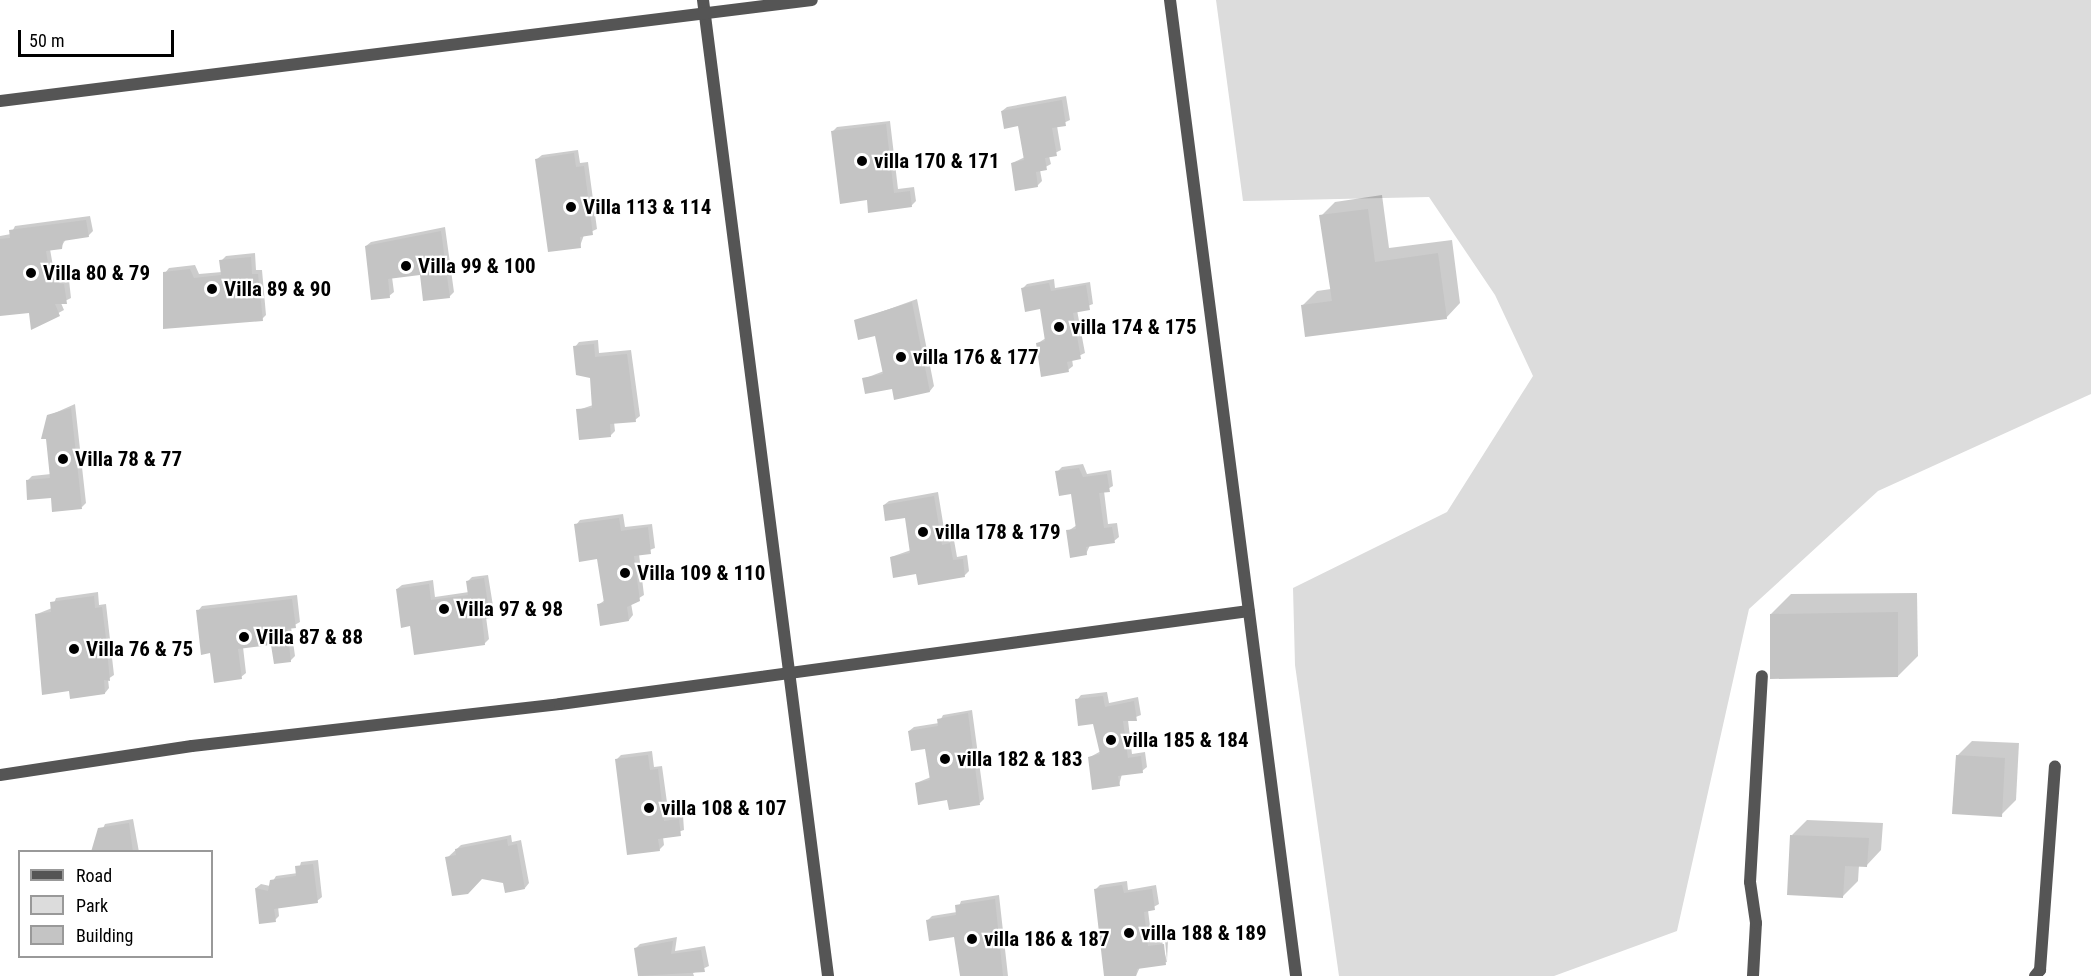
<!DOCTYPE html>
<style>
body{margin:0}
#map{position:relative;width:2091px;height:976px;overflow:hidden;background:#fff;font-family:"Roboto Condensed",sans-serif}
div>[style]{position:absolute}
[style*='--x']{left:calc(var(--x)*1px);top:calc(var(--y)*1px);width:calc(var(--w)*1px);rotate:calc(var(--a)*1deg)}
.green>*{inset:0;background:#dcdcdc}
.shadow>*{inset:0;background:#0003}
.building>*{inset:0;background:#c4c4c4}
.street>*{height:12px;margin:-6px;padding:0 6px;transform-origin:6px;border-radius:6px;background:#555}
.dots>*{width:16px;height:16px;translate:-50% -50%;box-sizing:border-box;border:3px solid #fff;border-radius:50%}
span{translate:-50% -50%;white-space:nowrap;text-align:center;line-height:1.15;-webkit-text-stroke:4.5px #fff;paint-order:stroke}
.poi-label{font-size:21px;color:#000;font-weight:700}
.left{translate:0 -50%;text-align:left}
.legend{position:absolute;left:18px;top:850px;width:195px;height:108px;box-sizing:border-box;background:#fff;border:2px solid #999;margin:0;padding:8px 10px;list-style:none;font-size:18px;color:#000}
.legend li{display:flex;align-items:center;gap:12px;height:30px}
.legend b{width:30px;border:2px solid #999}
.scale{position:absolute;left:18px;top:30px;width:156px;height:27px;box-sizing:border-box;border:3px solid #000;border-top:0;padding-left:8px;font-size:18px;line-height:21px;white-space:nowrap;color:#000;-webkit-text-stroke:4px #fff;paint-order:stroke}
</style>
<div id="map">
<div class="green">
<i style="clip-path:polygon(1216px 0,2091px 0,2091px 394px,1878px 491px,1749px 609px,1677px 931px,1554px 976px,1339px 976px,1295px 665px,1293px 588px,1447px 512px,1533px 376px,1495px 295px,1429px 197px,1243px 201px)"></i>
</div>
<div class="shadow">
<i style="clip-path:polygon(1066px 96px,1070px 120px,1057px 126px,1061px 150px,1049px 156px,1051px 164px,1040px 170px,1042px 181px,1037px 186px,1012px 163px,1025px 157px,1019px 124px,1002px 111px,1007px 107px)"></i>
<i style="clip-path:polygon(890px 121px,898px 189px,914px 187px,916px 201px,911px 206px,868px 199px,832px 132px,837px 127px)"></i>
<i style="clip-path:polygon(578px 150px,580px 163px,588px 162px,597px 229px,584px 235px,580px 246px,537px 159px,542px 155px)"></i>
<i style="clip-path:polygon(1382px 195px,1389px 248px,1452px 240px,1460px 303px,1446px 318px,1303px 305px,1317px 291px,1331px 289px,1321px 216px,1335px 202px)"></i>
<i style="clip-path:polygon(90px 216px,93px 231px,88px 236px,66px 239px,61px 247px,50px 249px,55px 278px,69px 280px,71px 298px,61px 303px,64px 310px,32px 327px,30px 311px,0 307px,0 236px,11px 234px,15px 226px)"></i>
<i style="clip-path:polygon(445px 227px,454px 292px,449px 297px,421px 273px,392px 277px,394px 292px,389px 296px,366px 246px,371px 242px)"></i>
<i style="clip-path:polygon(255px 253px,256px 270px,262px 270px,266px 315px,262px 319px,165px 273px,169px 268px,195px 265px,199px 274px,222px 272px,221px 261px,226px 256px)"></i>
<i style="clip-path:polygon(1054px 279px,1055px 288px,1090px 282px,1093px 304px,1077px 310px,1085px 353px,1072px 359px,1073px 366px,1068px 370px,1038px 343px,1046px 338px,1041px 308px,1022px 289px,1027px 284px)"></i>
<i style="clip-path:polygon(917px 299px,934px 386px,930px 391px,895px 398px,893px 387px,863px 379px,884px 371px,876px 334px,856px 321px)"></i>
<i style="clip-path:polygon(598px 340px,599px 353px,631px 350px,640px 416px,635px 420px,614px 422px,615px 431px,610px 436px,578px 410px,593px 405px,591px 377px,575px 347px,579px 342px)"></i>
<i style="clip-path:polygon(75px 404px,86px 503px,82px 507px,52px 496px,27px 481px,32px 476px,51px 474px,48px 416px)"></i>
<i style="clip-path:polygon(1083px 464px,1087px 474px,1111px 470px,1113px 486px,1104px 491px,1108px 524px,1117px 523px,1119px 537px,1114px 541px,1090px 545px,1086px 554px,1068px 531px,1077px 525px,1072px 492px,1057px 472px,1062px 467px)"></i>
<i style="clip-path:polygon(938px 492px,946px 541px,954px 540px,957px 557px,967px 555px,969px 571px,965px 575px,918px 572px,891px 557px,911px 550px,906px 516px,884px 505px,889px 501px)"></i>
<i style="clip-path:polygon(623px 514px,625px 527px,652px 524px,655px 548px,639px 554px,644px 595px,631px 603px,633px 615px,629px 620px,598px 605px,605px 600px,598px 557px,576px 525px,580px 520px)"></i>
<i style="clip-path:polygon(488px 575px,494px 612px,486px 617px,489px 639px,484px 644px,412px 624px,397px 589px,402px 585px,433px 580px,435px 597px,469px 592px,468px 581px,472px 577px)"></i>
<i style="clip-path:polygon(98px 592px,99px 605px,106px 604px,114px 675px,108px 679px,109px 688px,105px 693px,70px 689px,37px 614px,52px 608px,56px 598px)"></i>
<i style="clip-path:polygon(1917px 593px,1918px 656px,1898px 676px,1771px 614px,1791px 594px)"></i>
<i style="clip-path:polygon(297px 595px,300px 622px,291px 627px,295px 656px,290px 661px,273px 643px,243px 647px,246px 673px,241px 677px,211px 652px,198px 611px,202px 606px)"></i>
<i style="clip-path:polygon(1107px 692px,1109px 703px,1138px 697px,1141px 715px,1128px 720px,1132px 754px,1145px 752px,1147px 767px,1142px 771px,1122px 774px,1119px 785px,1090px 757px,1101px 751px,1094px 722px,1077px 700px,1081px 695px)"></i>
<i style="clip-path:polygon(972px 710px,984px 799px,980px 803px,948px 798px,916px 783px,931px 777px,926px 747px,909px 731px,914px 727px,939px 723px,943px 715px)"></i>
<i style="clip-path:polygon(1972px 741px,2019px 743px,2016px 800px,2001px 815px,1957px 756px)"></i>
<i style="clip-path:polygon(652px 751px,654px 767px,662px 766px,669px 817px,683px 815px,684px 830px,663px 837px,664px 845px,659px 850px,616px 760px,621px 755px)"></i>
<i style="clip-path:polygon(133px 819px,139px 852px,92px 852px,105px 824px)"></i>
<i style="clip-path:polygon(1807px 820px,1883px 823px,1881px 850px,1866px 866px,1859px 865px,1858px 881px,1843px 896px,1792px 835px)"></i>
<i style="clip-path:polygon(511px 835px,512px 842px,521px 840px,529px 883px,525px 888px,447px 858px,461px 845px)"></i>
<i style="clip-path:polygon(318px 860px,322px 897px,317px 901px,278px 906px,279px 916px,275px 920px,260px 922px,256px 888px,261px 884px,270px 886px,276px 876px,298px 873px,301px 862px)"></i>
<i style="clip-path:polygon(1127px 881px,1128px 890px,1156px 885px,1159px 904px,1148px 910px,1152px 942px,1162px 941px,1167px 962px,1140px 967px,1136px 976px,1106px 976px,1096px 889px,1100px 885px)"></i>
<i style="clip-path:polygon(999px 895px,1008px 976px,962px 976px,955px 935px,928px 920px,932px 916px,957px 912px,961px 901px)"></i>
<i style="clip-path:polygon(677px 937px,675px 951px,705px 946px,709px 966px,693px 973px,694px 976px,640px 976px,636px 948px,640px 944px)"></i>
<i style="clip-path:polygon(1165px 940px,1168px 940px,1167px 961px)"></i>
</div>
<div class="building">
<i style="clip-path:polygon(1062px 100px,1066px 126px,1052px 128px,1057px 156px,1045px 158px,1047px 170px,1036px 172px,1038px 187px,1015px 191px,1011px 163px,1024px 160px,1018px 126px,1004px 129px,1001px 111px)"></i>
<i style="clip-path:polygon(886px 124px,894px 193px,910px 191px,912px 207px,868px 213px,867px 200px,840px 204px,831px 131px)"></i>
<i style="clip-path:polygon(574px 153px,576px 167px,584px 166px,593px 235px,580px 237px,581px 248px,548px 252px,535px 159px)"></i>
<i style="clip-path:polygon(1368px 209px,1375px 262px,1438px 253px,1447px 319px,1305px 337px,1301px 305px,1332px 301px,1319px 215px)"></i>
<i style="clip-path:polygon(86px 220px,89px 237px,63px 241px,62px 249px,46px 251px,51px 282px,64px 284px,67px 304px,55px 304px,60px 316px,31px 330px,29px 313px,0 316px,0 239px,10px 238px,9px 230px)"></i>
<i style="clip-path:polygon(441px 231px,450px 298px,423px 301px,420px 275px,388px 279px,390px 298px,371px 300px,365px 246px)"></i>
<i style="clip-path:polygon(251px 257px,252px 274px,258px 274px,263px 321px,163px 329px,163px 272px,190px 269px,194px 278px,221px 275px,219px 260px)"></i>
<i style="clip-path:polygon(1049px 283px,1051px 291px,1086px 285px,1090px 310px,1073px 313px,1081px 359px,1067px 362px,1069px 372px,1041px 377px,1036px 343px,1045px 341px,1040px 309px,1025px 312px,1021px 288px)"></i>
<i style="clip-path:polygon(912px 302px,930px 392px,894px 400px,892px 389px,865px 394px,862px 378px,883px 374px,875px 336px,858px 340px,854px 320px)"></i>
<i style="clip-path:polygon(594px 344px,595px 357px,627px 354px,636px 422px,610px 424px,611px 437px,579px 440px,576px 409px,592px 408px,590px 378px,576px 375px,573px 346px)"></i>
<i style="clip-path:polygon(71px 408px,82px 509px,52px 512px,51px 498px,27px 500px,26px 480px,50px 478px,46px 439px,41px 439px,47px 415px)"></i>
<i style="clip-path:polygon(1079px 468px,1083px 477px,1107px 474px,1110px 492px,1099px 493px,1104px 528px,1112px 527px,1115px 543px,1086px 547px,1087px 555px,1070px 558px,1066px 530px,1076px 529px,1071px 494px,1059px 496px,1055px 471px)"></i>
<i style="clip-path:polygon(934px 496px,942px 545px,950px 543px,953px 560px,963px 559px,965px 577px,918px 585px,916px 574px,893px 578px,890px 557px,910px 553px,905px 518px,885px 521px,883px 505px)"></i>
<i style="clip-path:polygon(619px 518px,621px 531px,648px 527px,651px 554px,634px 556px,640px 601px,627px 607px,629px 621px,600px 626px,597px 604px,604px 603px,597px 559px,579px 562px,574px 524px)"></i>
<i style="clip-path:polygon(484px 578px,490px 618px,482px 619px,485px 645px,414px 655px,410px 626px,401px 628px,396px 589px,429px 584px,431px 600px,468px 595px,466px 581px)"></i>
<i style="clip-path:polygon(94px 596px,95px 608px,102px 607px,105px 630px,110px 681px,104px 680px,105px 694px,70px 699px,69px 691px,42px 695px,35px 614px,51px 612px,50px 602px)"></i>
<i style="clip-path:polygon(292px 599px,296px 628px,287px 629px,291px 662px,274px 664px,271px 645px,238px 649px,242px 679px,214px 683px,210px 653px,201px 655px,196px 610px)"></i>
<i style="clip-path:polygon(1898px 612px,1898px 677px,1770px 679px,1770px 614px)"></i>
<i style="clip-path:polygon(1103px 696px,1105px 707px,1134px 701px,1137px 721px,1123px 721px,1128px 758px,1141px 756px,1143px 773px,1118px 776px,1120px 786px,1092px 790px,1088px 757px,1100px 754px,1093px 724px,1078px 726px,1075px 699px)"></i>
<i style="clip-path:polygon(968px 713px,980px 805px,949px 810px,947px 800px,918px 805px,915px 783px,930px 780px,925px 749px,911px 751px,908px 731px,938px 726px,937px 719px)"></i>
<i style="clip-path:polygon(648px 755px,650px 770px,658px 769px,664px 821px,679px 819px,681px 836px,658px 839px,660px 851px,627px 855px,615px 759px)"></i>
<i style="clip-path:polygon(1956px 755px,2005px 758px,2002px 817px,1952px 814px)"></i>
<i style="clip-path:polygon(129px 823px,133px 852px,91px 852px,98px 828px)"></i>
<i style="clip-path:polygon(1790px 835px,1869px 838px,1867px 867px,1845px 866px,1843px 898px,1787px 895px)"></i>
<i style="clip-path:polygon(507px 839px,508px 846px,517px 844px,525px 889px,505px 893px,503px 883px,482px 879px,468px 894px,452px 896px,445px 857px,456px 855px,455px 849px)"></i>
<i style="clip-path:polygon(313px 864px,318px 903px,274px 909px,276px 922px,259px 924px,255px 888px,268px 891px,270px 880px,296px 876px,295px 866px)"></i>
<i style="clip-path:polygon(1122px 885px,1124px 893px,1152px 889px,1155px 910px,1144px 912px,1148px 946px,1164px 944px,1166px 965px,1137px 969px,1136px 976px,1104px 976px,1094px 889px)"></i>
<i style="clip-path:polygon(995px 899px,1003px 976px,960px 976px,954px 937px,929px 941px,926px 920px,956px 915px,955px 905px)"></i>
<i style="clip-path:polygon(673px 941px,671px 954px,701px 950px,705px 972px,638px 976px,634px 948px)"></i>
</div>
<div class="street">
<i style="--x:703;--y:0;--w:984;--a:82.7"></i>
<i style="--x:1170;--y:0;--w:984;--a:82.64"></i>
<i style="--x:0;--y:101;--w:818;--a:-7.09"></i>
<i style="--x:0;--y:775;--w:194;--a:-8.6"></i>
<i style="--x:192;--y:746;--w:370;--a:-6.5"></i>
<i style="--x:560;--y:704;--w:695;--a:-7.69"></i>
<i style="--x:1753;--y:976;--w:53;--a:-86.8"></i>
<i style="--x:1756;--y:923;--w:41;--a:-98.3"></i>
<i style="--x:1750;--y:882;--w:206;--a:-86.7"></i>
<i style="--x:2035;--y:976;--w:8;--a:-50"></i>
<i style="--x:2040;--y:970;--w:204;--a:-85.8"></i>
</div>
<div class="dots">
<i style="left:862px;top:161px;background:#000"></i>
<i style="left:571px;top:207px;background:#000"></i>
<i style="left:406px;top:266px;background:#000"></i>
<i style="left:31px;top:273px;background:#000"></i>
<i style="left:212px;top:289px;background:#000"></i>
<i style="left:1059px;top:327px;background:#000"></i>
<i style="left:901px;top:357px;background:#000"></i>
<i style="left:63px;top:459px;background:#000"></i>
<i style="left:923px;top:532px;background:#000"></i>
<i style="left:625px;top:573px;background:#000"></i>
<i style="left:444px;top:609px;background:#000"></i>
<i style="left:244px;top:637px;background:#000"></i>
<i style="left:74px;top:649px;background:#000"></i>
<i style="left:1111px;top:740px;background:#000"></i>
<i style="left:945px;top:759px;background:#000"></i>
<i style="left:649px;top:808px;background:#000"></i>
<i style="left:1129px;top:933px;background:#000"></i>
<i style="left:972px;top:939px;background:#000"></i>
</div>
<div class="poi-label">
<span class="left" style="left:874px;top:161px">villa 170 &amp; 171</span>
<span class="left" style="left:583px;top:207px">Villa 113 &amp; 114</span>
<span class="left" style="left:418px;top:266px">Villa 99 &amp; 100</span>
<span class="left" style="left:43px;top:273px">Villa 80 &amp; 79</span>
<span class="left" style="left:224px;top:289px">Villa 89 &amp; 90</span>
<span class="left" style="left:1071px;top:327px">villa 174 &amp; 175</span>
<span class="left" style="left:913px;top:357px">villa 176 &amp; 177</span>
<span class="left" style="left:75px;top:459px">Villa 78 &amp; 77</span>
<span class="left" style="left:935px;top:532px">villa 178 &amp; 179</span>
<span class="left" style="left:637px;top:573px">Villa 109 &amp; 110</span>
<span class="left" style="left:456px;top:609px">Villa 97 &amp; 98</span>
<span class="left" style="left:256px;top:637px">Villa 87 &amp; 88</span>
<span class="left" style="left:86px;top:649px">Villa 76 &amp; 75</span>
<span class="left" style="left:1123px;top:740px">villa 185 &amp; 184</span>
<span class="left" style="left:957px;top:759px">villa 182 &amp; 183</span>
<span class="left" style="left:661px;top:808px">villa 108 &amp; 107</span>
<span class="left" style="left:1141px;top:933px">villa 188 &amp; 189</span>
<span class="left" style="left:984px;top:939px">villa 186 &amp; 187</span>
</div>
<ul class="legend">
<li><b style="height:8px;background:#555"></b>Road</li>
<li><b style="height:16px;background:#dcdcdc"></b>Park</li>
<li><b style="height:16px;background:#c4c4c4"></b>Building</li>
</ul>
<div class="scale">50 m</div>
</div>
